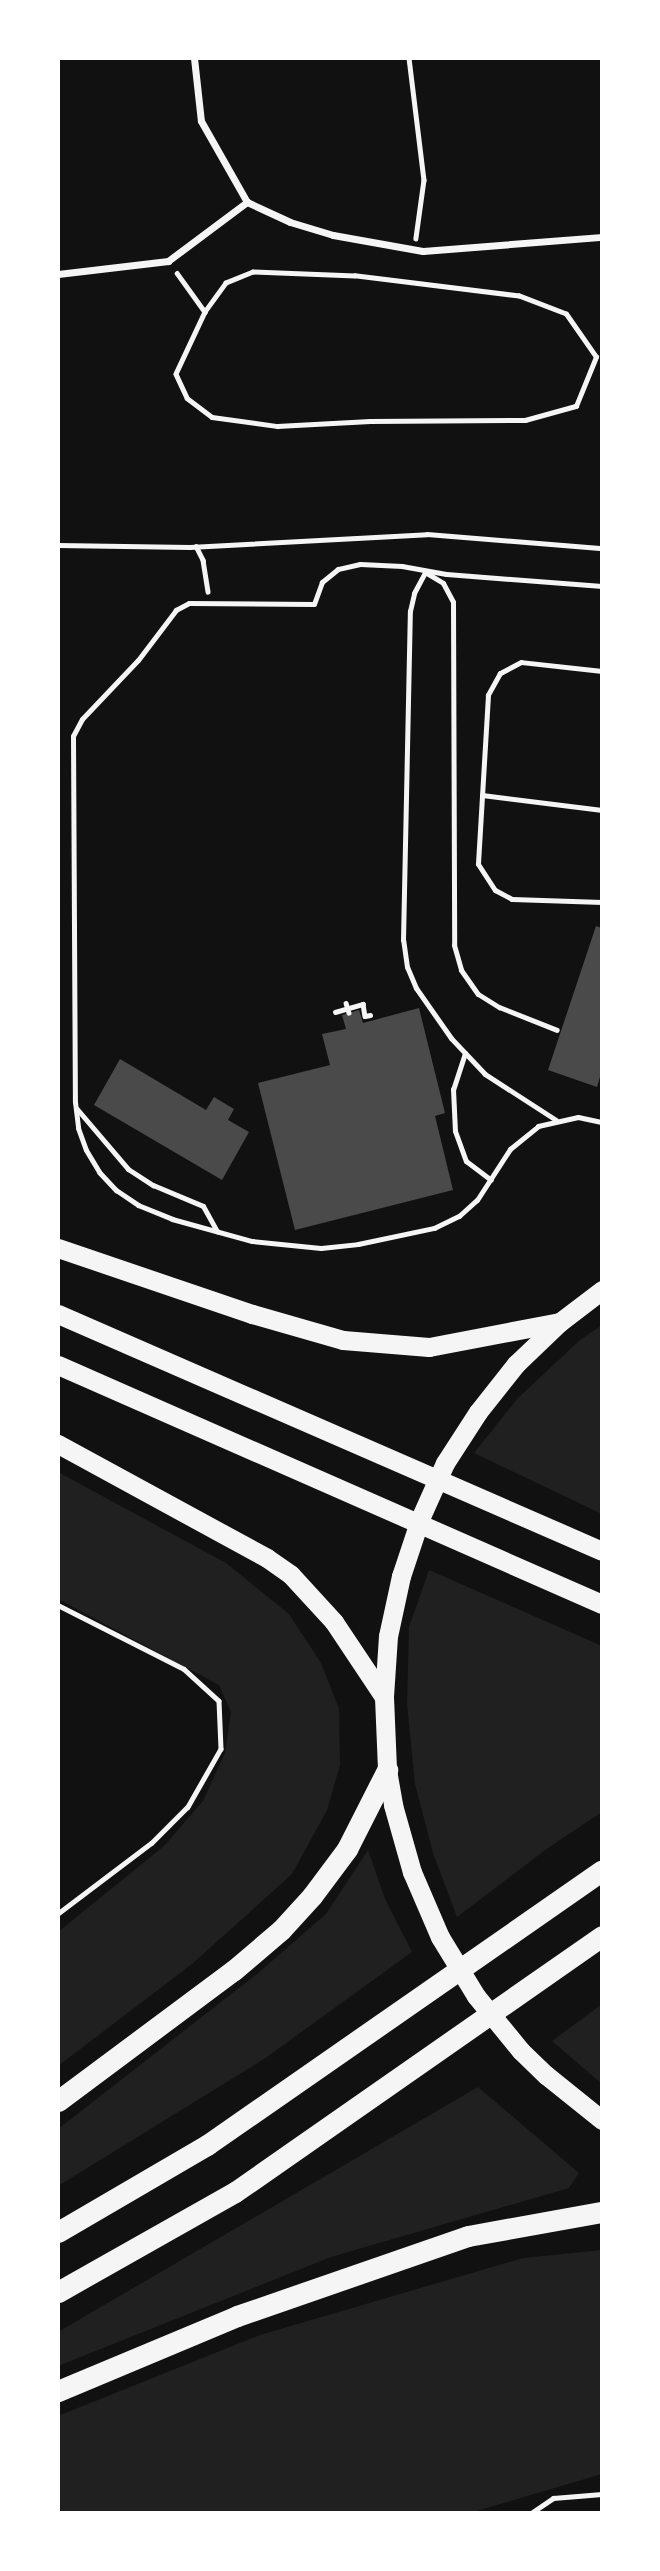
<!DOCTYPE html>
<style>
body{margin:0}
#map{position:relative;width:660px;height:2571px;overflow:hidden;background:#111;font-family:"Source Sans 3",sans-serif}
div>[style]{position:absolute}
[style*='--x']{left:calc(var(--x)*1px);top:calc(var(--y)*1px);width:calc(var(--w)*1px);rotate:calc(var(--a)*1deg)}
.green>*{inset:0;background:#202020}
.building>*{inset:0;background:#4a4a4a}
.path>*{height:4.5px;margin:-2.25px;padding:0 2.25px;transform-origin:2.25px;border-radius:2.25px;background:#f5f5f5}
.service>*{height:5px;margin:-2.5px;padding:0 2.5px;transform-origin:2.5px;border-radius:2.5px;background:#f5f5f5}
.minor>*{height:7px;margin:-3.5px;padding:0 3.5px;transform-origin:3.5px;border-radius:3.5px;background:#f5f5f5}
.trunk>*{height:19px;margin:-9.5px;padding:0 9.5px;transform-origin:9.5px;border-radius:9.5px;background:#f5f5f5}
.motorway>*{height:21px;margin:-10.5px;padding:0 10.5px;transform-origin:10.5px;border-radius:10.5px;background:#f5f5f5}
span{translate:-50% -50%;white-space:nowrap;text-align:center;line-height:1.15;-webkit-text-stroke:6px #fff;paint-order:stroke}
.frame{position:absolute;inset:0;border:60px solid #fff;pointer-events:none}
</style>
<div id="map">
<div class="green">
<i style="clip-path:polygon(602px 1325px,602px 1514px,474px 1453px,518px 1398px,580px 1340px)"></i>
<i style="clip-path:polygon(58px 1472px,226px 1563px,289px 1614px,321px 1663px,339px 1709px,340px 1765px,327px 1810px,292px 1874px,192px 1964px,58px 2066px,58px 1932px,164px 1846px,203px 1801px,225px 1753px,231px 1712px,219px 1685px,58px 1599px)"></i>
<i style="clip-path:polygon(429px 1570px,602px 1646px,602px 1812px,548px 1848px,457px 1917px,433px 1853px,415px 1784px,407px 1704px,409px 1627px)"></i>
<i style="clip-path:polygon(368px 1850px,385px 1899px,412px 1952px,264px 2059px,58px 2186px,58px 2129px,257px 1974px,326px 1914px)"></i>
<i style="clip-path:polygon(602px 2004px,602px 2084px,552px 2041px)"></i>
<i style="clip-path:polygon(478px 2087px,579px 2173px,569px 2188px,331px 2257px,58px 2366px,58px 2332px)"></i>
<i style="clip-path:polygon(602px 2250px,602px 2474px,470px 2513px,58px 2513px,58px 2416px,260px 2335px,523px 2258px)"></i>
</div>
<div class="building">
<i style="clip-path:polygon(596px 926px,602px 928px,602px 1070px,597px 1087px,548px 1070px)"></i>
<i style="clip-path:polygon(419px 1008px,445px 1113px,435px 1116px,453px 1190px,295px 1230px,258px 1083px,330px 1065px,322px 1034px,346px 1029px,342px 1015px,359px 1010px,363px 1023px)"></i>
<i style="clip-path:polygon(120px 1059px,206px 1110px,214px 1097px,234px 1109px,228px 1120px,249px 1132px,222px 1180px,94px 1105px)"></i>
</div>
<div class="path">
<i style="--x:409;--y:58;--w:123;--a:83"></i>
<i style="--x:424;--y:180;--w:59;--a:97.9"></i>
<i style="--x:177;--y:273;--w:48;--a:54.3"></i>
<i style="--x:205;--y:312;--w:68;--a:115.1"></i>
<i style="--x:176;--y:374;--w:26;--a:65"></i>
<i style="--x:187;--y:398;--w:31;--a:37"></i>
<i style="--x:212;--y:417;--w:66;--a:7.9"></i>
<i style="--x:277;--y:426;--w:93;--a:-3.1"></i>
<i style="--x:370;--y:421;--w:155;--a:-0.4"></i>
<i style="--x:525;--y:420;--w:53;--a:-15.4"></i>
<i style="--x:576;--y:406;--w:53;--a:-67.8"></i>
<i style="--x:596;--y:357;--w:52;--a:-124.9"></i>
<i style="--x:566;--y:314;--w:50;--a:-159"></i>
<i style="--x:519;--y:296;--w:165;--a:-173"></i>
<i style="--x:355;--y:276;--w:102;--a:-177.8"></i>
<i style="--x:253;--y:272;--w:29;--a:158"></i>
<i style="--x:226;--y:283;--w:36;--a:126"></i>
<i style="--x:58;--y:545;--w:132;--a:0.9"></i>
<i style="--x:190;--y:547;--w:237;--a:-3.1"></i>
<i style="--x:427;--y:534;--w:176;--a:4.6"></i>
<i style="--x:196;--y:546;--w:16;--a:63"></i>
<i style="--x:203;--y:560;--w:32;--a:81"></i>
<i style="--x:346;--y:1003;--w:10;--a:73"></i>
<i style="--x:335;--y:1012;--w:29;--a:-16"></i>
<i style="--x:363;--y:1004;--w:12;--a:81"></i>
<i style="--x:365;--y:1016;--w:5;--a:-11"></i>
<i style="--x:58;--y:1605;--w:141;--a:26.9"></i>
<i style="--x:184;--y:1669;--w:47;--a:42.4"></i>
<i style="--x:219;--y:1701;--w:48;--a:87.6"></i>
<i style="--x:221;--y:1749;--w:67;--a:119.6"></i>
<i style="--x:188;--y:1807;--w:51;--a:135"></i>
<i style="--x:152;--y:1843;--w:118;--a:142.9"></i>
</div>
<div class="service">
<i style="--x:602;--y:586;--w:156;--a:-175.6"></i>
<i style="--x:446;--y:574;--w:45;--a:-169.7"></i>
<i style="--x:402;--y:566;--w:42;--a:-177.3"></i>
<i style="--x:360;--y:564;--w:23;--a:167"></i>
<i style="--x:338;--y:569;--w:21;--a:141"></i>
<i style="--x:322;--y:582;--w:23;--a:110"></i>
<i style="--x:314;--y:604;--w:125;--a:-179.5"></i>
<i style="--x:189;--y:603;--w:15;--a:152"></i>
<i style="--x:176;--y:610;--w:63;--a:127.2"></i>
<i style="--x:138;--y:660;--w:81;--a:133.5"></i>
<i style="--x:82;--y:719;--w:19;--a:118"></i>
<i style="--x:73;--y:736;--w:366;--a:89.7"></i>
<i style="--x:75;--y:1102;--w:26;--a:83"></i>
<i style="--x:78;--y:1128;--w:23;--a:70"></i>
<i style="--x:86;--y:1150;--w:26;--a:59"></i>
<i style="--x:99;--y:1172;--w:25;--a:47"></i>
<i style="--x:116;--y:1190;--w:27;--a:34"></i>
<i style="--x:138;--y:1205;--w:37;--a:22"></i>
<i style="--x:172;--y:1219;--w:83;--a:15.4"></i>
<i style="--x:252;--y:1241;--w:69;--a:5.8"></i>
<i style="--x:321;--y:1248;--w:37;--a:-6"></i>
<i style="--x:358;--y:1244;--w:78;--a:-11.9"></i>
<i style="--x:434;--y:1228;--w:28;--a:-26"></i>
<i style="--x:459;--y:1216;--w:24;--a:-42"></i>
<i style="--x:477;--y:1200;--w:61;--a:-57.1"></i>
<i style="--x:510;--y:1149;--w:36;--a:-39"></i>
<i style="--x:538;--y:1126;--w:41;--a:-12.7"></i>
<i style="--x:578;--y:1117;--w:25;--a:12"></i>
<i style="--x:602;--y:671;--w:81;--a:-173.7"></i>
<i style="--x:521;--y:662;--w:24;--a:152"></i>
<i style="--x:500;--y:673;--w:25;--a:119"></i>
<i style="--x:488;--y:695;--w:169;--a:93.4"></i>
<i style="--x:478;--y:864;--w:31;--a:57"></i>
<i style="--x:495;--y:890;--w:19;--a:28"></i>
<i style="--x:512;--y:899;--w:90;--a:1.9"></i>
<i style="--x:482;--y:795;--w:121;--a:7.1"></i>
<i style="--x:465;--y:1053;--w:38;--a:108"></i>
<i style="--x:453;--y:1089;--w:42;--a:87.3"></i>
<i style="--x:455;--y:1131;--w:32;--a:70"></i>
<i style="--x:466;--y:1161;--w:31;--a:37"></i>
<i style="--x:77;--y:1109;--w:79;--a:49.6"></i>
<i style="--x:128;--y:1169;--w:30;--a:33"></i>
<i style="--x:153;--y:1185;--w:54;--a:22.8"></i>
<i style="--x:203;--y:1206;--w:29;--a:61"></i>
<i style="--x:556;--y:1120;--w:85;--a:-147.1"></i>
<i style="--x:485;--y:1074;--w:50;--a:-133.4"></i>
<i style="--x:451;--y:1038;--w:61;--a:-125"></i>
<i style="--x:416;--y:988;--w:23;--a:-113"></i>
<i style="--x:407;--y:967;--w:27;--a:-98"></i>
<i style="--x:403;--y:940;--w:329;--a:-88.8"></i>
<i style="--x:410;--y:611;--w:18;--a:-77"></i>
<i style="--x:414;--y:593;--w:24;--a:-62"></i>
<i style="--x:425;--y:572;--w:21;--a:31"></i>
<i style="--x:443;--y:583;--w:21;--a:62"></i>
<i style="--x:453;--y:602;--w:343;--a:89.8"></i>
<i style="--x:454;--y:945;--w:26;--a:74"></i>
<i style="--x:461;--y:970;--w:29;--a:55"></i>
<i style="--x:478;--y:994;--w:25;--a:32"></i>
<i style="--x:499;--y:1007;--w:62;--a:21.6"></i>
<i style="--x:531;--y:2513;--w:27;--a:-34"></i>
<i style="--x:553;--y:2498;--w:49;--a:-4.7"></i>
</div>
<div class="minor">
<i style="--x:194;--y:58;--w:63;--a:83.7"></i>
<i style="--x:201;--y:121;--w:93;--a:60.4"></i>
<i style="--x:247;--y:202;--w:47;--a:24.9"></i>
<i style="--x:290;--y:222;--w:45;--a:16.8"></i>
<i style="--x:333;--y:235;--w:91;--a:10.1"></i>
<i style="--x:423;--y:251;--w:180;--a:-4.5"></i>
<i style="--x:58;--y:274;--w:111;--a:-6.7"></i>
<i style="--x:168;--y:261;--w:99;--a:-36.8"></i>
</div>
<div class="trunk">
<i style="--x:58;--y:1248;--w:205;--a:18.8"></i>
<i style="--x:252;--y:1314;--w:95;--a:15.9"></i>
<i style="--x:343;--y:1340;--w:86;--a:4.7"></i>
<i style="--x:429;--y:1347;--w:133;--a:-10.8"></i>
<i style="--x:602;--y:1290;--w:53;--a:142.7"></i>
<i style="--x:560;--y:1322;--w:61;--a:136.3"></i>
<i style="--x:516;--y:1364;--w:61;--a:128.4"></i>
<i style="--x:478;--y:1412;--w:61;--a:122.9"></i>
<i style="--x:445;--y:1463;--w:61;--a:114.1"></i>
<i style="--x:420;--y:1519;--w:60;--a:108.4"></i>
<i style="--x:401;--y:1576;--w:61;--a:102.2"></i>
<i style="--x:388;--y:1636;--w:61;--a:93.8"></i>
<i style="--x:384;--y:1697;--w:73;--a:87.6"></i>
<i style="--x:387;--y:1770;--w:36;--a:80"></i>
<i style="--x:393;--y:1805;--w:70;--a:74.2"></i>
<i style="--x:412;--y:1872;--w:71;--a:66.7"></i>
<i style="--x:440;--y:1937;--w:69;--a:58.6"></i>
<i style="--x:476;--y:1996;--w:71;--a:50.7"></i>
<i style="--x:521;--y:2051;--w:35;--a:44"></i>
<i style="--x:546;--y:2075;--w:72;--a:38.8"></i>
<i style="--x:58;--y:1314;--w:593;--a:23.54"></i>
<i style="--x:58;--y:1365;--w:594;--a:23.72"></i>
<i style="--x:58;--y:1444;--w:238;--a:28.6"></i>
<i style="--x:267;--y:1558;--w:29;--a:35"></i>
<i style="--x:291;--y:1575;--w:64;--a:47.5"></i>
<i style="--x:334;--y:1622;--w:90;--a:56.3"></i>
</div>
<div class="motorway">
<i style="--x:58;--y:2101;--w:219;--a:-36.7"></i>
<i style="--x:234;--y:1970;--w:62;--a:-40.4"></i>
<i style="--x:281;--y:1930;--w:46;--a:-47.6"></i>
<i style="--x:312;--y:1896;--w:59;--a:-53.3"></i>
<i style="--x:347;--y:1849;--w:89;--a:-63.1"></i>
<i style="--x:58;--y:2232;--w:173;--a:-30.3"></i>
<i style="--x:207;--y:2145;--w:481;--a:-34.8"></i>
<i style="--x:58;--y:2292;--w:203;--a:-29.5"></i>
<i style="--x:235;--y:2192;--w:447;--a:-34.9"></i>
<i style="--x:58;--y:2391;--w:194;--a:-22.7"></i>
<i style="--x:237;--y:2316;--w:244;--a:-19.1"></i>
<i style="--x:468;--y:2236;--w:136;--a:-10.2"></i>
</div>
<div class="frame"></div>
</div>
